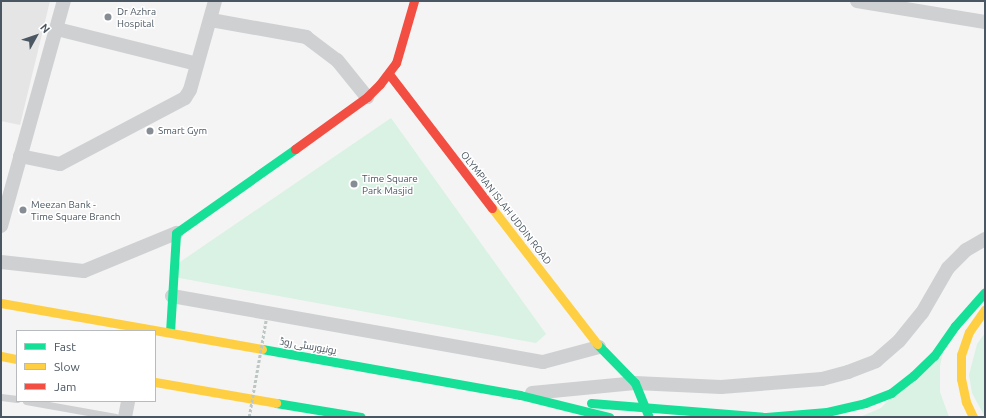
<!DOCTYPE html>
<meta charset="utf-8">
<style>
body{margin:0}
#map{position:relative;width:986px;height:418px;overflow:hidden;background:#f4f4f4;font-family:Ubuntu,Cairo,sans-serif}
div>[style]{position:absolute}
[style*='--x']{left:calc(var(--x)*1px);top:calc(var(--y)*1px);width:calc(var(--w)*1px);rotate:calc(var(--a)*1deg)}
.education>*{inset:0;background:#e6e5e6}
.green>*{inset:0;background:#d9f2e3}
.lane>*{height:7px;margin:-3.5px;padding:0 3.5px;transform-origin:3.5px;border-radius:3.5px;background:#ced0d2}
.street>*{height:14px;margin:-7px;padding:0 7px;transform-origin:7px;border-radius:7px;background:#ced0d2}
.fast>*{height:9px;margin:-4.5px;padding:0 4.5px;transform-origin:4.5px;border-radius:4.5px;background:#16e098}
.slow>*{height:9px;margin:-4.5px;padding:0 4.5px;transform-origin:4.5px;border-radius:4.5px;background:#ffcf43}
.jam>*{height:9px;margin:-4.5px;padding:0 4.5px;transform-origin:4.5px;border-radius:4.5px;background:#f24e42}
.path-bridge>*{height:2.5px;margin-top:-1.25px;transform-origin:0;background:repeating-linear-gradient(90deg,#bcc7c4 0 3px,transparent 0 5px)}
.dots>*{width:11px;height:11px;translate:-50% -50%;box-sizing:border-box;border:2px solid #fff;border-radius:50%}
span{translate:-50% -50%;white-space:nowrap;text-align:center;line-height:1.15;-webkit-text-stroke:3px #fff;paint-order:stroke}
.poi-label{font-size:10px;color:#4a5661}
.left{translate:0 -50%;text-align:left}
.street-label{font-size:10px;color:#4a5661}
.frame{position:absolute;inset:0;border:2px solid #4a5661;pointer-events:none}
.legend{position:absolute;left:16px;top:330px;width:140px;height:72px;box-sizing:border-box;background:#fff;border:1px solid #b7bbc0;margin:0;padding:5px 7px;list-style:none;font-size:12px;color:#4a5661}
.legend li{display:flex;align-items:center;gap:8px;height:20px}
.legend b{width:20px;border:1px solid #b7bbc0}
.north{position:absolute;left:16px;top:16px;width:40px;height:40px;-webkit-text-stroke:3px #fff;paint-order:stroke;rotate:50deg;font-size:11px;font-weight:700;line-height:16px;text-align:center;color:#4a5661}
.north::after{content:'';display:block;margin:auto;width:14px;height:18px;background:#4a5661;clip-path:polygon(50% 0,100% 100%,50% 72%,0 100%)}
</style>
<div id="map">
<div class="education">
<i style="clip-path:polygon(1px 1px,50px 1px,20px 125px,1px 121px)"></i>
</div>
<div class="green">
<i style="clip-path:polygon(391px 118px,546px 334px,536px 343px,174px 277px,177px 264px)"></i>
<i style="clip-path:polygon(985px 333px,985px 417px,972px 393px,969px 375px,977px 344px)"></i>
<i style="clip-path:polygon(946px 339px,940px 366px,940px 392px,949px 417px,860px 417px,881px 408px)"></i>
</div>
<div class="lane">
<i style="--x:1;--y:397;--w:16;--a:7"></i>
<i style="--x:26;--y:401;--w:91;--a:10.1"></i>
</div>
<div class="street">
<i style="--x:857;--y:1;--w:130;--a:9.3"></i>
<i style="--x:211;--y:20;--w:97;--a:10.1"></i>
<i style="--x:306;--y:37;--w:39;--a:37"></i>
<i style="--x:337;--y:60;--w:48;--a:51"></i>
<i style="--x:57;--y:29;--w:144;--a:14"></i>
<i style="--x:20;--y:156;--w:41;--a:11.3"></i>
<i style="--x:60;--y:164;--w:141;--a:-27.8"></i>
<i style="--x:185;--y:98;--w:9;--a:-58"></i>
<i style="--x:190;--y:90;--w:92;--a:-74.3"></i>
<i style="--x:1;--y:226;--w:234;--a:-74.4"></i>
<i style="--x:1;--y:262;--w:83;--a:6.2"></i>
<i style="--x:84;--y:271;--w:100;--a:-22.4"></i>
<i style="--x:172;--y:296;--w:377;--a:10.1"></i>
<i style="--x:543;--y:362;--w:58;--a:-15"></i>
<i style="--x:532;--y:393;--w:103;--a:-5.5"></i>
<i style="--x:635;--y:383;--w:86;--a:2.7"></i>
<i style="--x:721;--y:387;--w:101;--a:-4.5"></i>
<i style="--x:822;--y:379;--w:27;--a:-15"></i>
<i style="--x:848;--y:372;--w:30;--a:-21"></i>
<i style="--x:876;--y:361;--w:30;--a:-41"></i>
<i style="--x:899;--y:341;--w:36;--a:-51"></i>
<i style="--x:922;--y:313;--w:52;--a:-60"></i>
<i style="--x:948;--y:268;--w:25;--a:-45"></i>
<i style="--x:966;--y:250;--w:22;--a:-30"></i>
<i style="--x:125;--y:417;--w:16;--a:-79"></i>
</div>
<div class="fast">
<i style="--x:170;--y:332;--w:99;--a:-86.5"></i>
<i style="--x:176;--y:233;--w:146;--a:-35.2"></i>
<i style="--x:597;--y:344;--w:54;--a:45.7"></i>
<i style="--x:635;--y:383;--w:37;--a:68"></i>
<i style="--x:262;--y:349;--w:262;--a:10.1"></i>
<i style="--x:520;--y:395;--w:92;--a:13.9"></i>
<i style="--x:276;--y:403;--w:86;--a:9.4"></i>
<i style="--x:591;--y:403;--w:176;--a:4.6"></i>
<i style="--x:766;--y:417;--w:61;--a:-4.7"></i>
<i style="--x:827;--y:412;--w:39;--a:-13"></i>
<i style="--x:865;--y:403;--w:28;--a:-21"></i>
<i style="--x:891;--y:393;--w:28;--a:-38"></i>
<i style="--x:913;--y:376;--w:29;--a:-44"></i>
<i style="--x:934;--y:356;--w:37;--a:-55"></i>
<i style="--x:955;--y:326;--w:45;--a:-48.6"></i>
</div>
<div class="slow">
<i style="--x:492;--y:208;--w:172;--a:52.3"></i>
<i style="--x:1;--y:303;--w:265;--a:10"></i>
<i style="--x:1;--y:356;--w:16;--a:11"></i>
<i style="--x:155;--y:382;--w:123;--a:9.8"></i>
<i style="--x:973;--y:417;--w:17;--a:-115"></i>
<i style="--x:966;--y:402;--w:24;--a:-102"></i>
<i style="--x:961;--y:379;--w:24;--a:-90"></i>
<i style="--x:961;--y:355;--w:24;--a:-71"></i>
<i style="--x:969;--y:332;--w:28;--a:-55"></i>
</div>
<div class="jam">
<i style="--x:389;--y:74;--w:169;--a:52.5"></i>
<i style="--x:295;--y:149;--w:89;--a:-35.8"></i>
<i style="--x:367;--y:97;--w:18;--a:-45"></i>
<i style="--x:380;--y:84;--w:26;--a:-53"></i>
<i style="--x:396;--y:63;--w:65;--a:-73.8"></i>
</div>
<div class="path-bridge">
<i style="--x:249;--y:417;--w:98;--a:-80.1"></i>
</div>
<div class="dots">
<i style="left:108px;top:17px;background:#868d94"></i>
<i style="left:150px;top:131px;background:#868d94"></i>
<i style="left:354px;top:184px;background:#868d94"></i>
<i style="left:23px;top:210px;background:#868d94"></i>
</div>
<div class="poi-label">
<span class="left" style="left:117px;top:17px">Dr Azhra<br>Hospital</span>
<span class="left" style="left:158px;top:131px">Smart Gym</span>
<span class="left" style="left:362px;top:184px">Time Square<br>Park Masjid</span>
<span class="left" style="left:31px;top:210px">Meezan Bank -<br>Time Square Branch</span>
</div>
<div class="street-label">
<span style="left:506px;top:208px;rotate:52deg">OLYMPIAN ISLAH UDDIN ROAD</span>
<span style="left:308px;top:346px;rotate:10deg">یونیورسٹی روڈ</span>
</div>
<div class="frame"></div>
<ul class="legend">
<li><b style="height:5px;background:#16e098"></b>Fast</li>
<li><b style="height:5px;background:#ffcf43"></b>Slow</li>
<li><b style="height:5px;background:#f24e42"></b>Jam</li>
</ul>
<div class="north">N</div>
</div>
